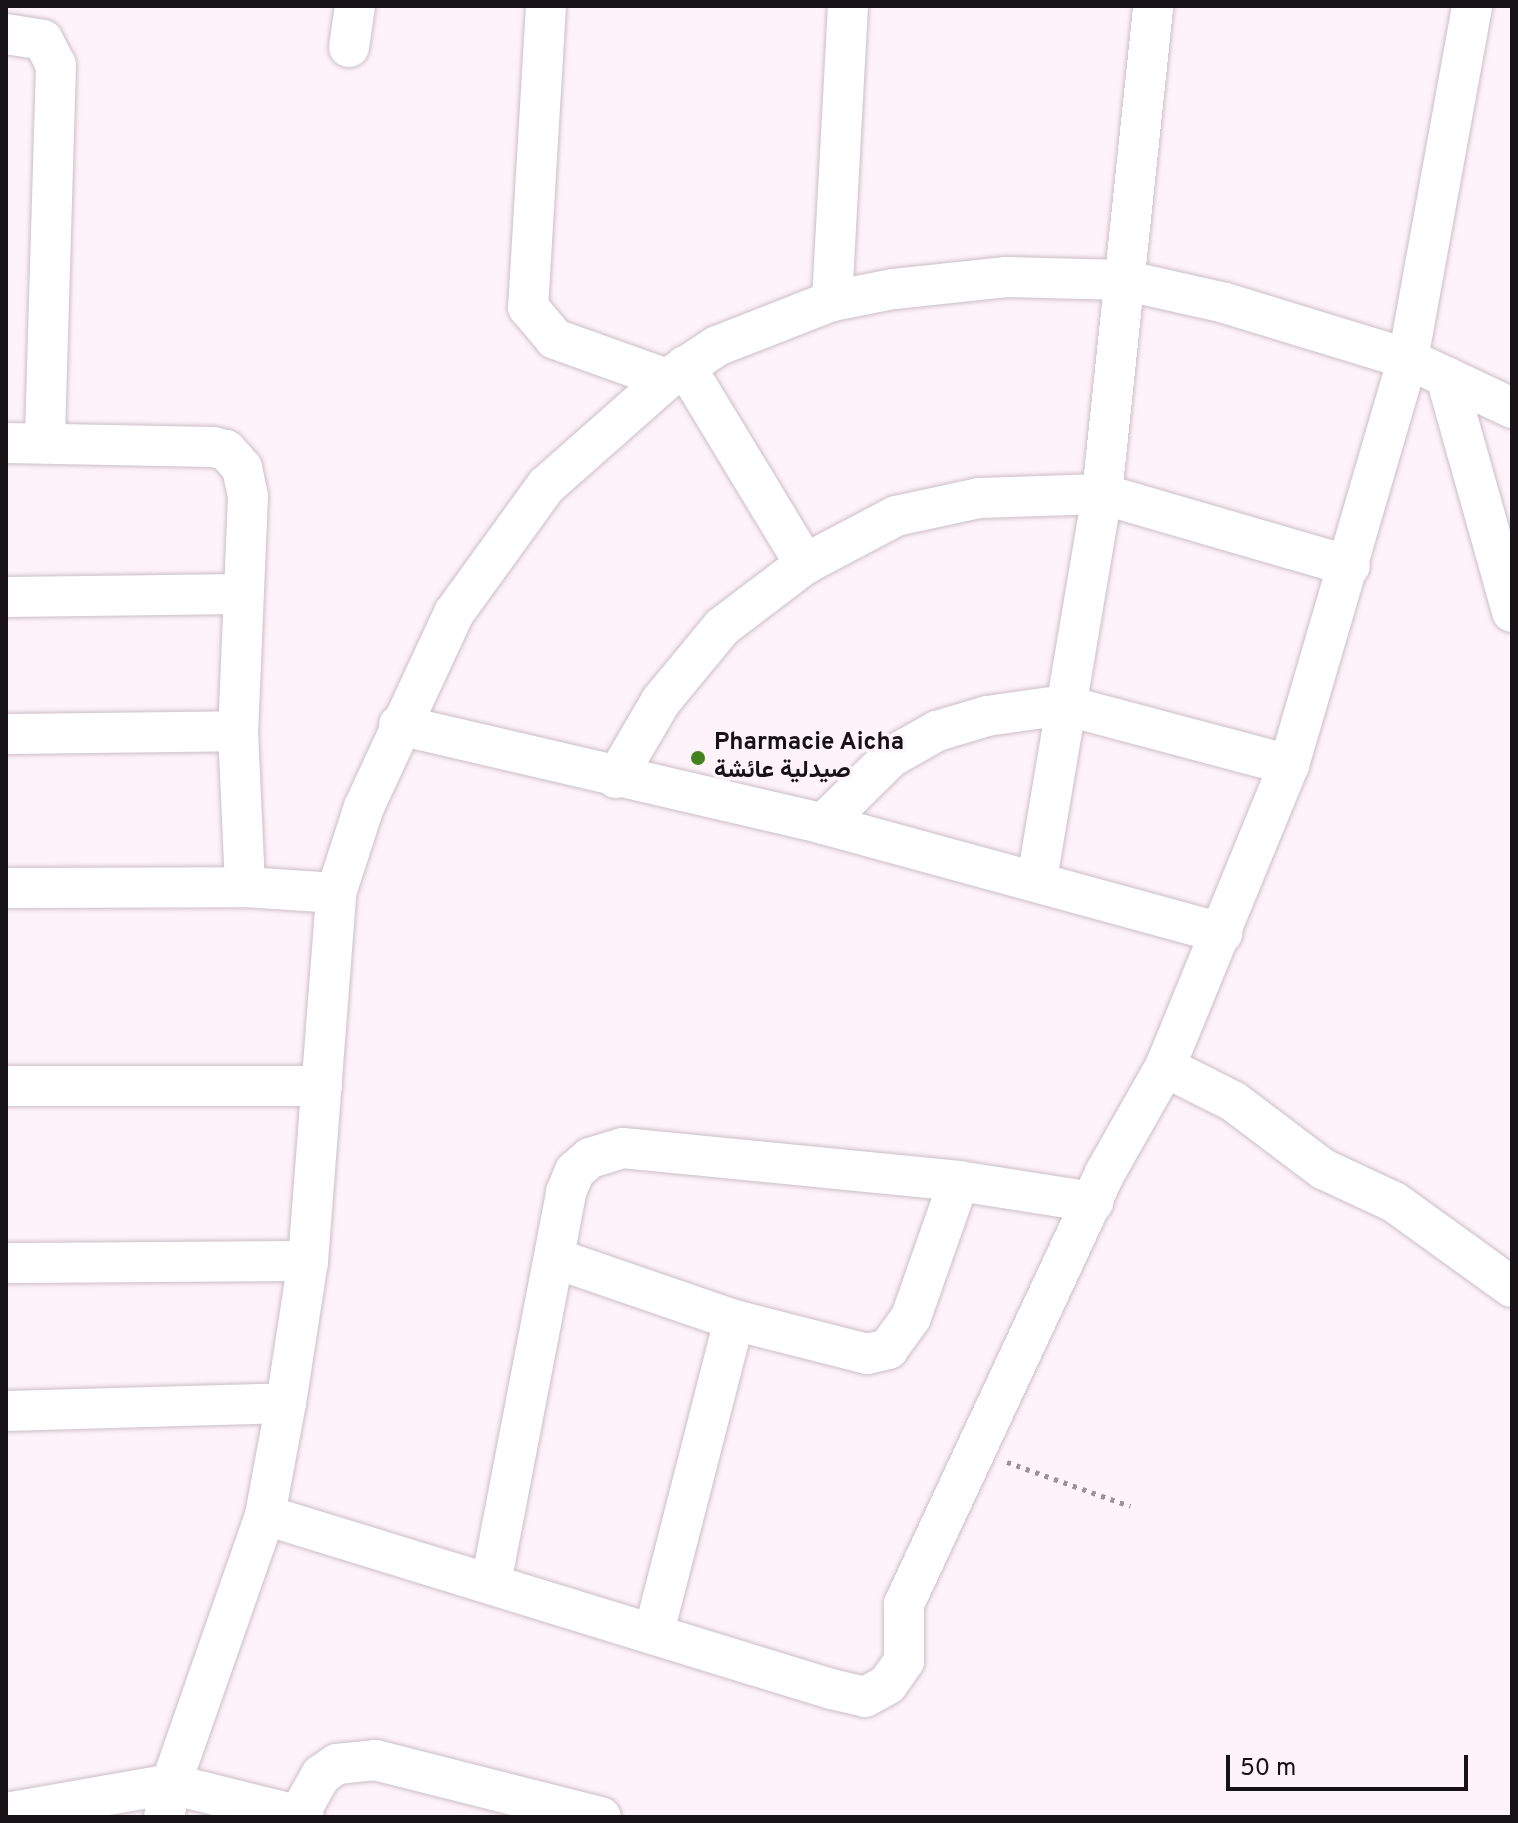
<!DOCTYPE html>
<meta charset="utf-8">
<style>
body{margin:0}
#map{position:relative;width:1518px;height:1823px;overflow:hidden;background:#fef3f9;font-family:Overpass,Vazirmatn,sans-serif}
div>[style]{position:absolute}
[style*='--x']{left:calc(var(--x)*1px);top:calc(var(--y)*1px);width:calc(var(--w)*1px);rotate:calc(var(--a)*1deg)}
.path>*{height:5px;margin-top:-2.5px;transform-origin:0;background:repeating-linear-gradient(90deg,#9a9296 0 4px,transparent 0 10px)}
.roads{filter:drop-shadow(0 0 2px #ccbec6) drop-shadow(0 0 2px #ccbec6)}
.minor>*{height:40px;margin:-20px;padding:0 20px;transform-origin:20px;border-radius:20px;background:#fff}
.dots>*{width:22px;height:22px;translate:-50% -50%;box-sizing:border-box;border:4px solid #fef3f9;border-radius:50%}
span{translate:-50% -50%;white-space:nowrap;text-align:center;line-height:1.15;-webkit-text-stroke:7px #fef3f9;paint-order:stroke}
.poi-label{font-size:24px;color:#171215;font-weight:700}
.left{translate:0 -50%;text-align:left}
.frame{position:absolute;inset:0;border:8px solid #171215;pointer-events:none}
.scale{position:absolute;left:1226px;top:1755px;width:242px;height:36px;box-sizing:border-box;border:4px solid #171215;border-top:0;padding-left:10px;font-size:24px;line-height:28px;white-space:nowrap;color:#171215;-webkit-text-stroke:6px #fef3f9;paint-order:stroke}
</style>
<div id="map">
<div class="path">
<i style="--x:1007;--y:1462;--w:131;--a:19.7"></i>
</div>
<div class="roads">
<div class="minor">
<i style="--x:546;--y:6;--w:302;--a:93.4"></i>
<i style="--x:528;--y:307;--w:42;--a:49.8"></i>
<i style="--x:555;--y:339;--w:119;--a:19.7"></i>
<i style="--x:6;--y:34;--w:37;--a:9"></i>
<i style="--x:43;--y:40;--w:28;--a:63"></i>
<i style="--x:56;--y:65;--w:378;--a:91.7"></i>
<i style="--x:349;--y:47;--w:41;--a:-81.7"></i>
<i style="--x:832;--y:301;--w:295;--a:-86.9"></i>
<i style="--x:685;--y:366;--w:232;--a:58.8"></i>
<i style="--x:1446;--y:377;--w:244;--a:74.3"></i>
<i style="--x:6;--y:443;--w:207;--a:1.1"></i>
<i style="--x:213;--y:447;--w:13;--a:13"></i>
<i style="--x:226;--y:450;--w:24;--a:48"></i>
<i style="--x:242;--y:468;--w:29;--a:78"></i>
<i style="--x:248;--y:496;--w:235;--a:92.4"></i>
<i style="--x:238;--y:731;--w:156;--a:87.4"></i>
<i style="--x:6;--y:597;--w:236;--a:-0.7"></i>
<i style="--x:399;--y:725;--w:435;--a:13.1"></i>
<i style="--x:823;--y:824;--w:414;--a:15.3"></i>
<i style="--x:6;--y:734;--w:232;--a:-0.7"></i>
<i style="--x:616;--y:778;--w:89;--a:-59.7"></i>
<i style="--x:661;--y:701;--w:96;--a:-50.5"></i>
<i style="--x:722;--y:627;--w:104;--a:-37.2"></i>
<i style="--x:805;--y:564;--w:103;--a:-27.8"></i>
<i style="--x:896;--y:516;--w:85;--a:-12.2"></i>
<i style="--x:979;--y:498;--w:123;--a:-1.9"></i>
<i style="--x:1102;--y:494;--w:258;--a:16.2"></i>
<i style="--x:823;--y:824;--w:95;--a:-44.6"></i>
<i style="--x:891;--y:757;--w:53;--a:-29.5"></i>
<i style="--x:937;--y:731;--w:52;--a:-16.7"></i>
<i style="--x:987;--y:716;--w:78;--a:-8.1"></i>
<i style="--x:1064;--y:705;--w:233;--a:14.9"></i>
<i style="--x:1037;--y:879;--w:390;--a:-80.4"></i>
<i style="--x:1102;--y:494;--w:491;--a:-84"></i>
<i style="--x:6;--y:888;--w:239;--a:-0.2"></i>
<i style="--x:245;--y:887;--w:91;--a:3.8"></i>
<i style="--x:1165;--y:1067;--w:76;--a:26.6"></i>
<i style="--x:1233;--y:1101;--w:113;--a:37.1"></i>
<i style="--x:1323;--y:1169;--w:78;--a:24.9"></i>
<i style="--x:1394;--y:1202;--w:145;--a:35.8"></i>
<i style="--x:6;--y:1086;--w:316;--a:0"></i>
<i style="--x:557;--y:1259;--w:187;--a:19"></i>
<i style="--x:734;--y:1320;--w:137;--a:14.3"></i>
<i style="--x:867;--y:1354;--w:22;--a:-13"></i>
<i style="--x:888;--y:1349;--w:39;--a:-54"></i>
<i style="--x:911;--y:1317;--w:144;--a:-70.6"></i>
<i style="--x:6;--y:1263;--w:302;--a:-0.4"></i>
<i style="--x:6;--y:1411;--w:280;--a:-1.6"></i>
<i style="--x:265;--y:1515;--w:592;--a:17.09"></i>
<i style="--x:831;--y:1689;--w:35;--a:13"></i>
<i style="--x:865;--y:1697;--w:26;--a:-29"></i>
<i style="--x:888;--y:1684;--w:28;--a:-55"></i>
<i style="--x:904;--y:1661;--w:57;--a:-90"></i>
<i style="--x:904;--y:1604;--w:476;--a:-65"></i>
<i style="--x:1105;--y:1173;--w:122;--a:-60.5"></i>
<i style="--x:1165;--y:1067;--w:326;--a:-67.7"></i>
<i style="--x:1289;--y:765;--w:423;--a:-73.7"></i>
<i style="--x:1408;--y:359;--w:359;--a:-79.7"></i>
<i style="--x:491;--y:1583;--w:398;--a:-79.1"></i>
<i style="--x:566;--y:1192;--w:23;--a:-67"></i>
<i style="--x:575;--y:1171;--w:20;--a:-41"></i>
<i style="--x:590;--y:1158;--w:34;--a:-17"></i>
<i style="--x:623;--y:1148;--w:338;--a:5.6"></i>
<i style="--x:959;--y:1181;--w:136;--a:8.9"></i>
<i style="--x:654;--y:1632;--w:322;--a:-75.6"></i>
<i style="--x:6;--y:1813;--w:168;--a:-10"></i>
<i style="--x:171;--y:1784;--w:137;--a:13.9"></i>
<i style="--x:299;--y:1814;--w:45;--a:-60.6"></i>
<i style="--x:321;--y:1775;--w:19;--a:-35"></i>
<i style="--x:337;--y:1764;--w:38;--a:-6"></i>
<i style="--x:375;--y:1760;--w:233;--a:14.2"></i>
<i style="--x:164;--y:1817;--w:34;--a:-78"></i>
<i style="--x:171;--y:1784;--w:285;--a:-70.7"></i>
<i style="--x:265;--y:1515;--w:114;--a:-79.4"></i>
<i style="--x:286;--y:1403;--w:144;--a:-81.2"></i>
<i style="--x:308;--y:1261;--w:369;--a:-85.6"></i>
<i style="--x:336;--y:893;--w:90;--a:-72"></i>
<i style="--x:364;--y:807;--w:214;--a:-65.1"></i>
<i style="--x:454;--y:613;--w:157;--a:-54.1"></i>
<i style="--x:546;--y:486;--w:162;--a:-41.5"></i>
<i style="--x:667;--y:379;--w:60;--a:-33.4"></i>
<i style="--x:717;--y:346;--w:123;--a:-21.4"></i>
<i style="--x:832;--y:301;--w:63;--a:-11"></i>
<i style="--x:894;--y:289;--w:113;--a:-6.1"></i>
<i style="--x:1006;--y:277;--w:117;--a:1.5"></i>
<i style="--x:1123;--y:280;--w:105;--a:12.7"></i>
<i style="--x:1225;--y:303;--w:191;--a:17"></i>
<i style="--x:1408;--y:359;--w:115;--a:25.2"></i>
</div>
</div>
<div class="dots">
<i style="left:698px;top:758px;background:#44811f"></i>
</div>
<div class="poi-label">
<span class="left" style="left:714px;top:758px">Pharmacie Aicha<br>صيدلية عائشة</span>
</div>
<div class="frame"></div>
<div class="scale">50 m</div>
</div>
